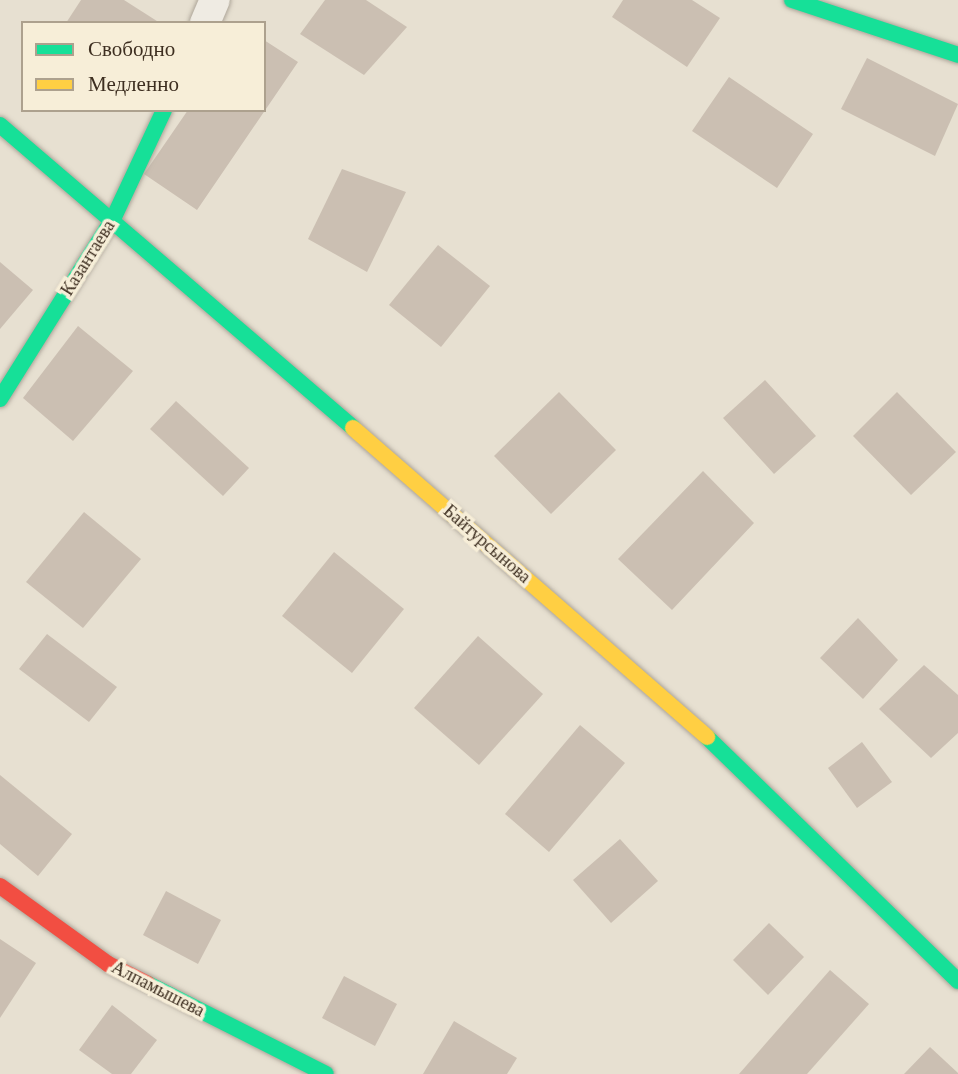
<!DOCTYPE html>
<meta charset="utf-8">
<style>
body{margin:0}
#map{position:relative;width:958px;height:1074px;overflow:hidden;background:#e7e0d1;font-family:Georgia,serif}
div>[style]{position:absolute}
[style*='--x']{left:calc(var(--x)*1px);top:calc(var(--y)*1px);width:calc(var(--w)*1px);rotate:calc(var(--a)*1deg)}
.building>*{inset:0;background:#cbbfb2}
.roads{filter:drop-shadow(0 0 2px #ada599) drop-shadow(0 0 2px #ada599)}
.street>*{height:30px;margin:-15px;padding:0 15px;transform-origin:15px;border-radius:15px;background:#efebe3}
.fast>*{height:16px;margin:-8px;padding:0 8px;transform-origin:8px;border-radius:8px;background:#16e098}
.slow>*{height:16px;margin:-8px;padding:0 8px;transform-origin:8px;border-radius:8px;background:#ffcf43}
.jam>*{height:16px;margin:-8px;padding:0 8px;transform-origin:8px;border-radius:8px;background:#f24e42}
span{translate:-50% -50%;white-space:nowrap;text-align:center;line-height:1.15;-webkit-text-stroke:7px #f7eed8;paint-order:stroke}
.street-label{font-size:18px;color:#3d2e20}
.legend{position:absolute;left:21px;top:21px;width:245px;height:91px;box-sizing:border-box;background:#f7eed8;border:2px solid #ada18e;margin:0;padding:9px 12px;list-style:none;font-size:21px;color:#3d2e20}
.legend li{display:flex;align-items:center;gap:14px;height:35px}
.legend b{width:35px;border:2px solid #ada18e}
</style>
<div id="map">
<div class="building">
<i style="clip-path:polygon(81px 0,124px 0,160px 23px,66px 23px)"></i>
<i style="clip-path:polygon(325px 0,366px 0,407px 27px,364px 75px,300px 34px)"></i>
<i style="clip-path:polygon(623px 0,692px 0,720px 18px,687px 67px,612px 17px)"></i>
<i style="clip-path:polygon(264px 40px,298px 62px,197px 210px,144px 174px,188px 110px,264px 110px)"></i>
<i style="clip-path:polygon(867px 58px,958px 104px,935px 156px,841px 109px)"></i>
<i style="clip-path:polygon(729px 77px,813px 134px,777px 188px,692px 131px)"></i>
<i style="clip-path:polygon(342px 169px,406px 192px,367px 272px,308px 239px)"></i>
<i style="clip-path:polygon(438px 245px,490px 286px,441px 347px,389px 305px)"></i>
<i style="clip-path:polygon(0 262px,33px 290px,0 329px)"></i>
<i style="clip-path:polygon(78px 326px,133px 371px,73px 441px,23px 398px)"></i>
<i style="clip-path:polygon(765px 380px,816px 436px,774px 474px,723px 418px)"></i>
<i style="clip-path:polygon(559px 392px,616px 450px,551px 514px,494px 456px)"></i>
<i style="clip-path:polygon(897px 392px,956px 452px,911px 495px,853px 436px)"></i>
<i style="clip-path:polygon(176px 401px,249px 468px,223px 496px,150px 429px)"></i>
<i style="clip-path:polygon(703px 471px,754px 523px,672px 610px,618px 559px)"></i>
<i style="clip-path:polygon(84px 512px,141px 559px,83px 628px,26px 582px)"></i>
<i style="clip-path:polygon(334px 552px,404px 609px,352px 673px,282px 616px)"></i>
<i style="clip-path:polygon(858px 618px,898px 660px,863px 699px,820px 658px)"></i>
<i style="clip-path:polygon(47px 634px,117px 687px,89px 722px,19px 669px)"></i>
<i style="clip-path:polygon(478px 636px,543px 694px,479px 765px,414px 708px)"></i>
<i style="clip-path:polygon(924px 665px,958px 695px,958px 733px,931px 758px,879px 709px)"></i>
<i style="clip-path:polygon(580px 725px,625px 763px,549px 852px,505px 814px)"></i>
<i style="clip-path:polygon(862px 742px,892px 782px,857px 808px,828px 768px)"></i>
<i style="clip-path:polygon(0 775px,72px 834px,38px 876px,0 844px)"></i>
<i style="clip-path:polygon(620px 839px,658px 881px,611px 923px,573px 880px)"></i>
<i style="clip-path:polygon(166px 891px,221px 920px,198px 964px,143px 935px)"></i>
<i style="clip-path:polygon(769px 923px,804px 957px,768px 995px,733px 960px)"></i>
<i style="clip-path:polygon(0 939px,36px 963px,0 1018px)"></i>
<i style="clip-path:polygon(830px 970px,869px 1004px,807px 1074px,739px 1074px)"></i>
<i style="clip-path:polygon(344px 976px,397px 1004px,375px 1046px,322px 1018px)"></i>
<i style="clip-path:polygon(112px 1005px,157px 1040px,131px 1074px,112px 1074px,79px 1050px)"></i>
<i style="clip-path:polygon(454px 1021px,517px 1058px,507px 1074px,423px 1074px)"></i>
<i style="clip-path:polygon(930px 1047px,958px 1073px,958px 1074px,904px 1074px)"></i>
</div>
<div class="roads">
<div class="street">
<i style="--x:205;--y:23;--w:25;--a:-67"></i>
</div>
<div class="fast">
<i style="--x:792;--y:0;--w:175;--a:18.3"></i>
<i style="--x:0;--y:125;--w:465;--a:40.6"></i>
<i style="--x:0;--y:399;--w:213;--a:-57.9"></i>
<i style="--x:113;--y:219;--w:120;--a:-64.9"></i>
<i style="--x:707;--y:737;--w:350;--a:44.2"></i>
<i style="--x:148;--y:984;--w:199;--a:26.8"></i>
</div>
<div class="slow">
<i style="--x:353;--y:428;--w:470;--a:41.1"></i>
</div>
<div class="jam">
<i style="--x:0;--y:886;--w:133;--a:35.8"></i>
<i style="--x:108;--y:964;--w:45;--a:26.6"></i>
</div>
</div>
<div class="street-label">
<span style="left:88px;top:258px;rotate:-58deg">Казантаева</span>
<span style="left:487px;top:544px;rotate:41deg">Байтурсынова</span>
<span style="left:158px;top:989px;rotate:27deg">Алпамышева</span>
</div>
<ul class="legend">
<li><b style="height:9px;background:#16e098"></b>Свободно</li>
<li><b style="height:9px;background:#ffcf43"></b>Медленно</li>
</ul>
</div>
